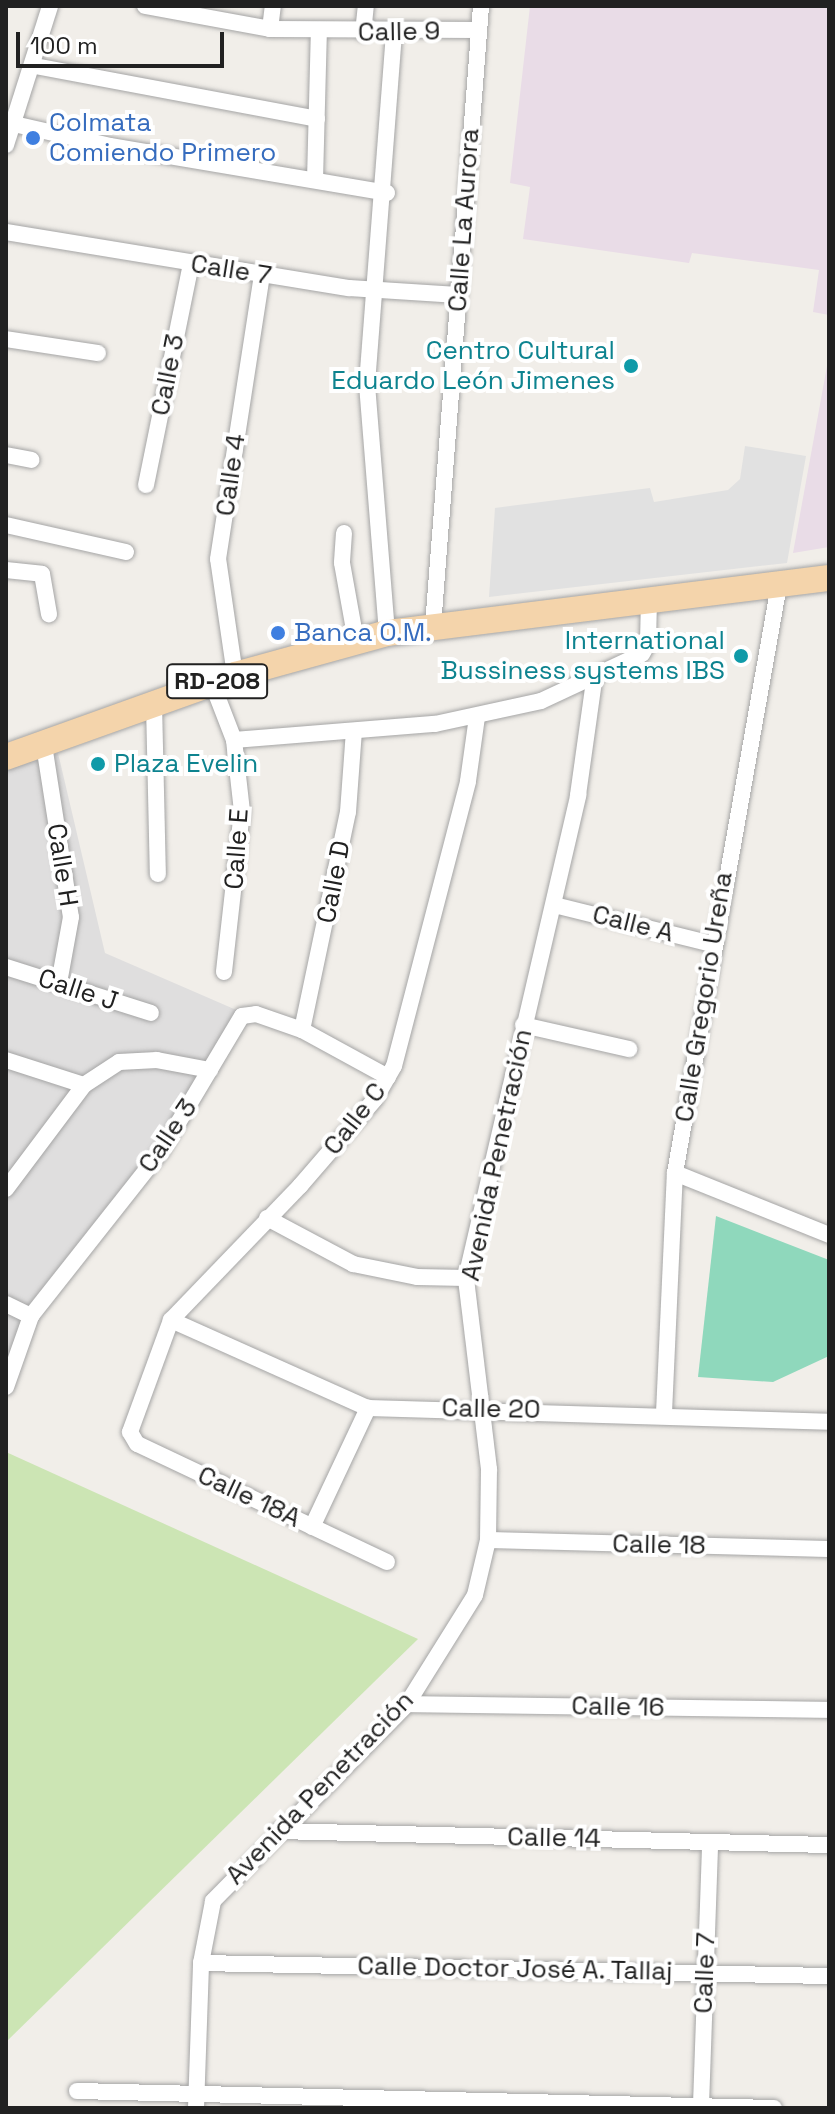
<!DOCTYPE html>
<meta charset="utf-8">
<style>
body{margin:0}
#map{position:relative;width:835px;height:2114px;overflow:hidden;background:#f1eee9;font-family:"Space Grotesk",sans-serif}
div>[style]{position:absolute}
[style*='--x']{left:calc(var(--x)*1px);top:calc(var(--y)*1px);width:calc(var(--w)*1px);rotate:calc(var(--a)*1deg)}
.residential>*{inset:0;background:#dfdede}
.industrial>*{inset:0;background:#e9dce7}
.grass>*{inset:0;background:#cce5b4}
.pitch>*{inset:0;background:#8fd8bc}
.parking>*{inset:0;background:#e1e1e1}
.roads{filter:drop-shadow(0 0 2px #a5a5a5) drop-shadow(0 0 2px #a5a5a5)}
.street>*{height:16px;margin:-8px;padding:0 8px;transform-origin:8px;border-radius:8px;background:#fff}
.primary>*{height:26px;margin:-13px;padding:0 13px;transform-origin:13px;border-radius:13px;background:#f4d4ab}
.dots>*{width:22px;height:22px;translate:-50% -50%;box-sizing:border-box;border:4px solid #fff;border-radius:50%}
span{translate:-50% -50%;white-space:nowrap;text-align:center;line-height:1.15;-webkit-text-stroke:8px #fff;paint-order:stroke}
.shield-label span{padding:2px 6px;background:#fff;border:2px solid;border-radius:6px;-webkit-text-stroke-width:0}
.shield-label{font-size:24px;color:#212121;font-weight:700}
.street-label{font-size:26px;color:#212121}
.shop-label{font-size:26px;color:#366cbe}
.left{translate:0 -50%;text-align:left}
.culture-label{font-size:26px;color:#0d838f}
.right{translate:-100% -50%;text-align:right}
.frame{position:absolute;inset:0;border:8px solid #212121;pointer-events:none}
.scale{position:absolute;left:16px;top:32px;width:208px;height:36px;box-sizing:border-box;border:4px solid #212121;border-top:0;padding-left:10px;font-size:24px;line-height:28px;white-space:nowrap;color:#212121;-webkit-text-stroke:6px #fff;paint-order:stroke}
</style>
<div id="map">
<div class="residential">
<i style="clip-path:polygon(58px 753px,105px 953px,241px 1012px,137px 1183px,31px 1316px,6px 1387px,6px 765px)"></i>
</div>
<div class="industrial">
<i style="clip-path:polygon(530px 6px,829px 6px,829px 315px,813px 312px,819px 270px,692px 253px,689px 263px,523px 239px,530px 187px,510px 183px)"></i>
<i style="clip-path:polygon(829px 355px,829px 547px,793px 553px)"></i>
</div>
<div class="grass">
<i style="clip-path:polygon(6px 1452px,418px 1639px,6px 2042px)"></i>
</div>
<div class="pitch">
<i style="clip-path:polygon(716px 1216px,829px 1260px,829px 1356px,773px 1382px,698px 1377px)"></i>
</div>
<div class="parking">
<i style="clip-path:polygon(745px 446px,806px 456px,787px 563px,489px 597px,495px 508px,650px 488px,654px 502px,728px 490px,740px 479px)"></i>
</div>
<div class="roads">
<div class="street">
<i style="--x:145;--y:6;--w:127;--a:10.4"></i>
<i style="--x:270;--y:29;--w:209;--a:0.3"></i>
<i style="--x:270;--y:29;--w:23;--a:-83"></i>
<i style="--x:363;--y:33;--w:27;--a:-84"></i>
<i style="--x:35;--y:66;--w:287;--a:10.6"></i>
<i style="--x:14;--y:124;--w:98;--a:12.9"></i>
<i style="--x:110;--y:146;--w:281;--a:9.6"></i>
<i style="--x:6;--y:145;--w:146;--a:-72.4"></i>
<i style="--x:315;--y:180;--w:148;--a:-88.5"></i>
<i style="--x:6;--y:232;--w:348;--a:9.3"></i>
<i style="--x:349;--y:288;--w:109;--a:3.7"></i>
<i style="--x:6;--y:339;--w:93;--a:8.7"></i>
<i style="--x:6;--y:455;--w:26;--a:11"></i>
<i style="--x:146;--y:485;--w:226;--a:-78.5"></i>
<i style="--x:6;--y:525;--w:123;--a:12.7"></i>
<i style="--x:344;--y:533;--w:30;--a:94"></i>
<i style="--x:342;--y:563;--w:79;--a:79.8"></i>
<i style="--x:6;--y:570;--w:36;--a:6"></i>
<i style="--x:42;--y:574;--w:41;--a:80.1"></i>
<i style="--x:433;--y:626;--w:622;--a:-85.57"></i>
<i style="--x:387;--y:633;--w:250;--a:-94.6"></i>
<i style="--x:367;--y:384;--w:352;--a:-85.6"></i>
<i style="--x:235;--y:675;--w:117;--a:-98.3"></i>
<i style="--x:218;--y:559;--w:286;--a:-81.2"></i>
<i style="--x:212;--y:683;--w:61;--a:68.9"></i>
<i style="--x:234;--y:740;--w:71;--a:83.6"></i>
<i style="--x:242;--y:811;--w:162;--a:96.4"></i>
<i style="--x:154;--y:704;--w:170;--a:88.7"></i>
<i style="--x:234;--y:740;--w:202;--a:-4.6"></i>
<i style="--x:435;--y:724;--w:108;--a:-12.2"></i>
<i style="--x:541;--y:701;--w:111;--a:-25"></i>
<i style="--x:642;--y:654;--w:13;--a:-61"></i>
<i style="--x:648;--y:643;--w:45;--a:-88.7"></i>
<i style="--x:44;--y:745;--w:174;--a:81.1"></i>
<i style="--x:71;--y:917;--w:67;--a:100.3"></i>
<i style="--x:554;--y:905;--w:163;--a:13.9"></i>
<i style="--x:6;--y:967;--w:152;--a:17.6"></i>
<i style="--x:523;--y:1025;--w:109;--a:12.8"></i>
<i style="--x:302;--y:1030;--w:223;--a:-78.1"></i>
<i style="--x:348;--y:812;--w:81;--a:-85.8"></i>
<i style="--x:6;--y:1060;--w:82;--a:17.8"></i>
<i style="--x:675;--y:1173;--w:166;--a:21.9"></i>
<i style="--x:6;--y:1189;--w:130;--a:-53.1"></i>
<i style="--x:84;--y:1085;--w:42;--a:-33.3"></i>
<i style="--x:119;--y:1062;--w:38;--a:-3"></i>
<i style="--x:157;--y:1060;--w:54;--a:10.7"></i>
<i style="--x:267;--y:1218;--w:98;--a:28.1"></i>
<i style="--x:353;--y:1264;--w:65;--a:11.5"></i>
<i style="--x:417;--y:1277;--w:49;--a:1.2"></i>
<i style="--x:6;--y:1304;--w:28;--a:26"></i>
<i style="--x:171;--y:1320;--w:216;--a:24.1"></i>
<i style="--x:368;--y:1408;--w:461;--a:1.7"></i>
<i style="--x:6;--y:1387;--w:75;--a:-70.6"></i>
<i style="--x:31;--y:1316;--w:211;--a:-51.7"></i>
<i style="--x:162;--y:1150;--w:156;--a:-59.2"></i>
<i style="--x:242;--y:1016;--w:14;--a:-8"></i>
<i style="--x:256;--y:1014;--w:49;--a:19.2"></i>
<i style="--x:302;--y:1030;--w:98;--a:28.7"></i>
<i style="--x:664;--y:1413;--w:240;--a:-87.4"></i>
<i style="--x:675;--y:1173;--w:597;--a:-79.97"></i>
<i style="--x:312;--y:1527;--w:132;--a:-64.8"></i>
<i style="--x:488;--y:1540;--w:341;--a:1.5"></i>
<i style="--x:387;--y:1562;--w:276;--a:-154.7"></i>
<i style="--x:137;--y:1444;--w:14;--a:-120"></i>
<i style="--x:130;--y:1432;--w:119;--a:-69.9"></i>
<i style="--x:171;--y:1320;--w:186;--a:-46.1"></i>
<i style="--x:300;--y:1186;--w:115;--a:-49.2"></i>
<i style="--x:375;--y:1099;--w:38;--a:-60"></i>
<i style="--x:394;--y:1066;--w:294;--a:-75.4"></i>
<i style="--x:468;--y:781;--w:65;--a:-82"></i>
<i style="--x:407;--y:1704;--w:422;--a:0.8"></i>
<i style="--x:278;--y:1831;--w:551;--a:1.46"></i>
<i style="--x:201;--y:1963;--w:628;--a:1.19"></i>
<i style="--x:77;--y:2091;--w:697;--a:1.4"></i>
<i style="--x:701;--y:2105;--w:263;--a:-88"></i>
<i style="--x:196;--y:2108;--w:145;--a:-88"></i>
<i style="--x:201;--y:1963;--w:63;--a:-79"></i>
<i style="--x:213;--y:1901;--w:276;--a:-45.4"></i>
<i style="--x:407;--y:1704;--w:128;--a:-58"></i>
<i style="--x:475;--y:1595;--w:57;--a:-76.7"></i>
<i style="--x:488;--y:1540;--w:71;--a:-89.2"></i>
<i style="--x:489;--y:1469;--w:192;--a:-96.9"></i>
<i style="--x:466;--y:1278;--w:496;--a:-76.9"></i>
<i style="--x:578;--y:795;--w:115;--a:-82"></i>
</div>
<div class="primary">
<i style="--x:6;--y:757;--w:243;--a:-19.7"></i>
<i style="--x:235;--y:675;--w:158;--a:-15.4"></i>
<i style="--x:387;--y:633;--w:445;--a:-7.1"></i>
</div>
</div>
<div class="dots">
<i style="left:33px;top:138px;background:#3f7fe0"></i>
<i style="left:631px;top:366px;background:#0f9aa8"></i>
<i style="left:278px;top:633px;background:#3f7fe0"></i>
<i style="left:741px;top:656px;background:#0f9aa8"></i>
<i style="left:98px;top:764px;background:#0f9aa8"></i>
</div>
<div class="shield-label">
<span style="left:217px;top:681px">RD-208</span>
</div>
<div class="street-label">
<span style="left:399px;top:32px;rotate:-1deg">Calle 9</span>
<span style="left:464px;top:220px;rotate:-86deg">Calle La Aurora</span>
<span style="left:231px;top:270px;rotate:9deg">Calle 7</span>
<span style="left:168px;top:375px;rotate:-79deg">Calle 3</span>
<span style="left:231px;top:475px;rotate:-82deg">Calle 4</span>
<span style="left:237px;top:849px;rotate:-86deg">Calle E</span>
<span style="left:62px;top:865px;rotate:81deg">Calle H</span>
<span style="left:334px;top:882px;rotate:-79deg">Calle D</span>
<span style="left:633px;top:924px;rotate:14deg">Calle A</span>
<span style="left:78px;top:990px;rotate:18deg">Calle J</span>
<span style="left:704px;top:997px;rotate:-81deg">Calle Gregorio Ureña</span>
<span style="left:355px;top:1119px;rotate:-52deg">Calle C</span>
<span style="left:168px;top:1136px;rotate:-56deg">Calle 3</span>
<span style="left:497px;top:1155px;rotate:-78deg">Avenida Penetración</span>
<span style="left:491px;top:1409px;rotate:1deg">Calle 20</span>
<span style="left:249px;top:1497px;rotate:25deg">Calle 18A</span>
<span style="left:659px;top:1545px;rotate:1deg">Calle 18</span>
<span style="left:618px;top:1707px;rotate:1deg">Calle 16</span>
<span style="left:320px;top:1788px;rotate:-46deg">Avenida Penetración</span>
<span style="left:554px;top:1838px;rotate:1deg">Calle 14</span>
<span style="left:515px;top:1969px;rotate:1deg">Calle Doctor José A. Tallaj</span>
<span style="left:705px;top:1973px;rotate:-88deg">Calle 7</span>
</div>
<div class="shop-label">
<span class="left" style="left:49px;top:138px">Colmata<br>Comiendo Primero</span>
<span class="left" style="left:294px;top:633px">Banca O.M.</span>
</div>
<div class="culture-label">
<span class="right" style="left:615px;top:366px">Centro Cultural<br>Eduardo León Jimenes</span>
<span class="right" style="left:725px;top:656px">International<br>Bussiness systems IBS</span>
<span class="left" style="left:114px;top:764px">Plaza Evelin</span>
</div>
<div class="frame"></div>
<div class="scale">100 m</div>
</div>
